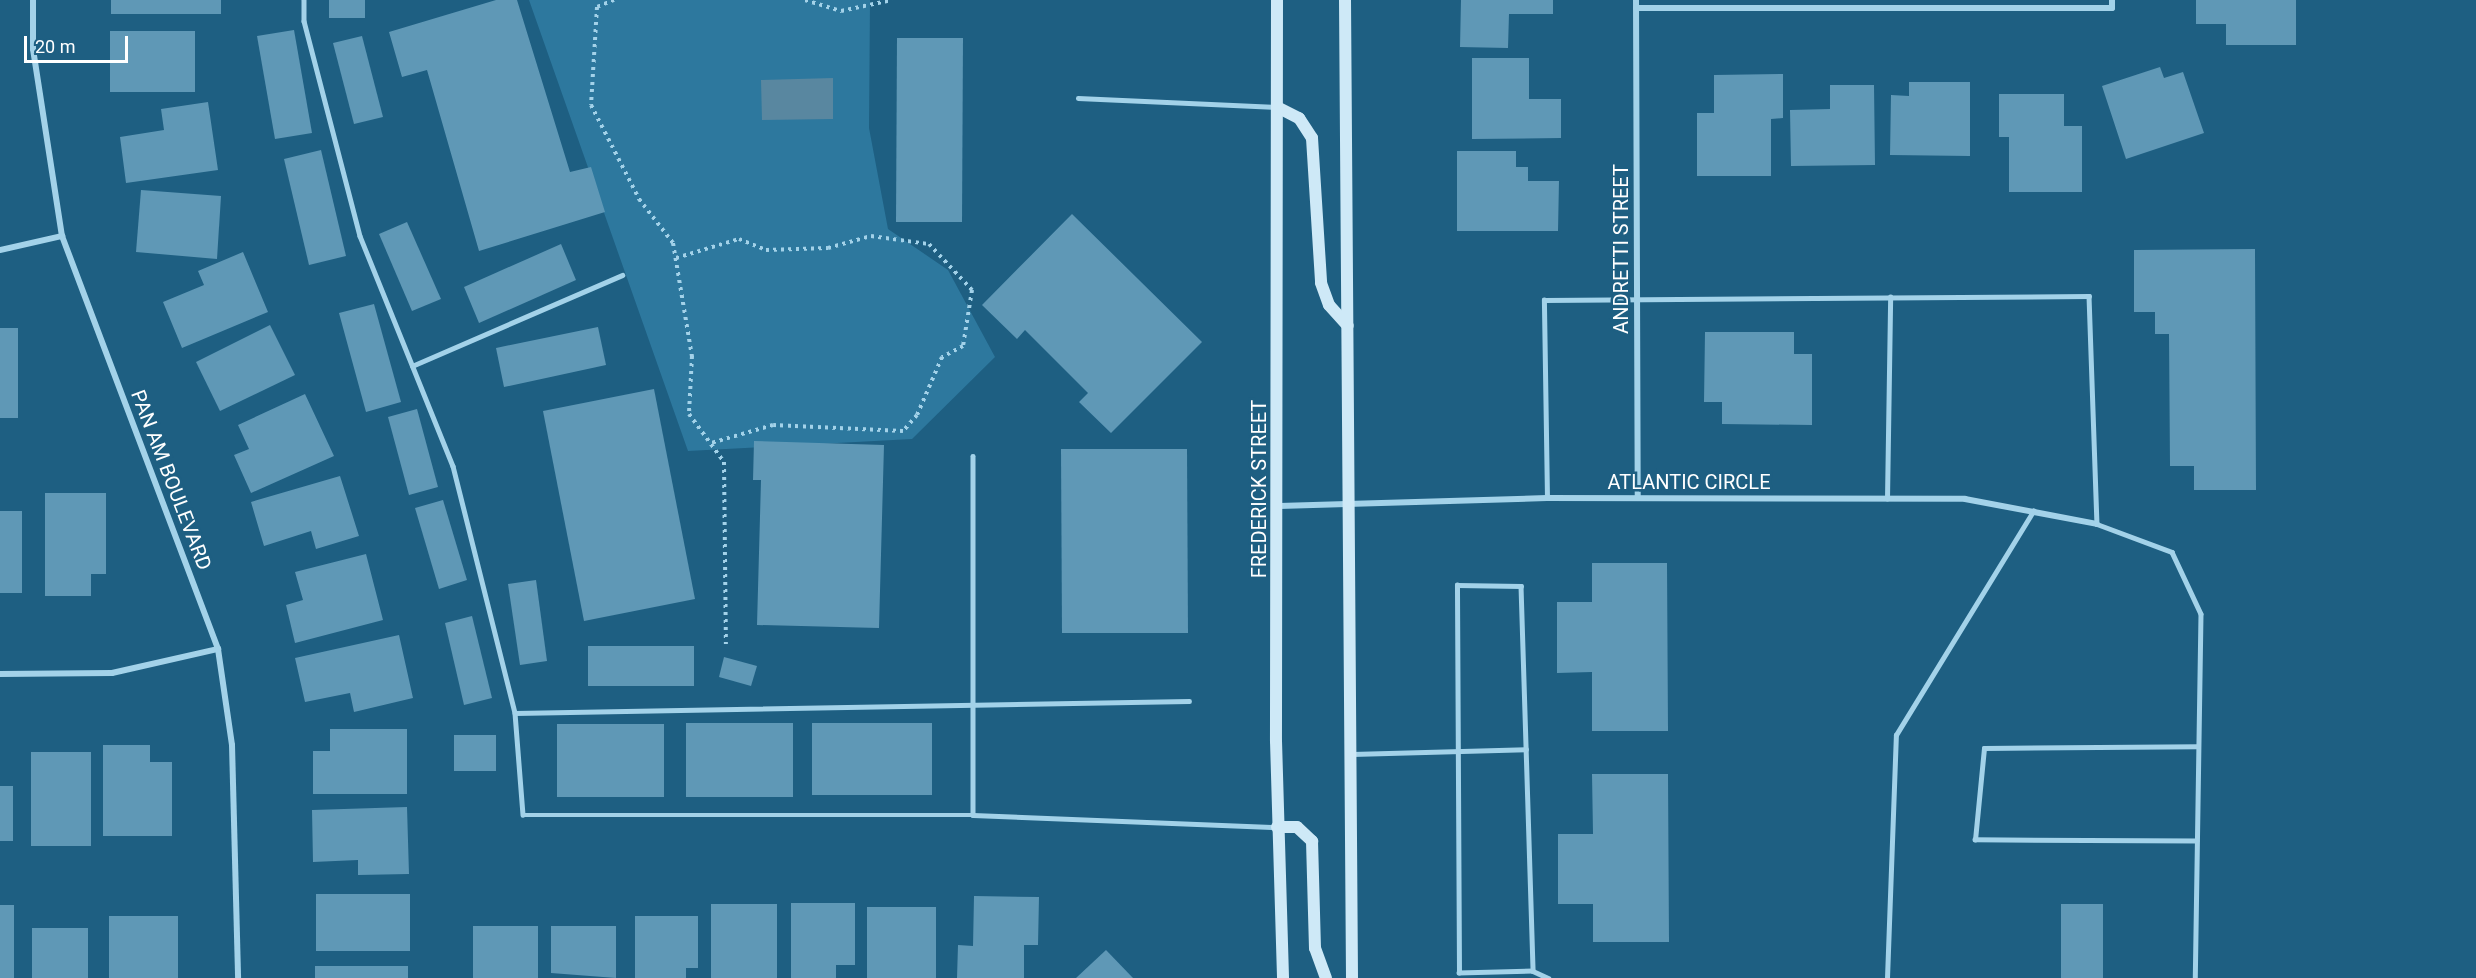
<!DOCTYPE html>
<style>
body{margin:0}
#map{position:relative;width:2476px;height:978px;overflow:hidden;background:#1e5f82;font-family:Roboto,sans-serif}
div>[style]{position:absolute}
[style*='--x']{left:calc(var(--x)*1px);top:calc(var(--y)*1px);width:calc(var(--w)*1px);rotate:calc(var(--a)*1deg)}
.green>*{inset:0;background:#2d789e}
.water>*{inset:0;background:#5987a0}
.building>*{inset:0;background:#5f98b6}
.path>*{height:4px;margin-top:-2px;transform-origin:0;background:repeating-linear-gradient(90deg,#a3d2e9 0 3px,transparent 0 7.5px)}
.lane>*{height:4.5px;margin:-2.25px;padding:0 2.25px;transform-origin:2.25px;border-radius:2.25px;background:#a3d2e9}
.street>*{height:6px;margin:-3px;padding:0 3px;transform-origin:3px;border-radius:3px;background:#a3d2e9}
.secondary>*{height:12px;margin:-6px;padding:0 6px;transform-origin:6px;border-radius:6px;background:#cee9f7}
span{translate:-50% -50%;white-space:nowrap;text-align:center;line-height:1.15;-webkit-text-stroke:5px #1e5f82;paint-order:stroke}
.street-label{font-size:20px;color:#fff}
.scale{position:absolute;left:24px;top:36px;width:104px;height:27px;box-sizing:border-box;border:3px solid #fff;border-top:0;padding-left:8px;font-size:18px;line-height:21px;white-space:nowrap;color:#fff;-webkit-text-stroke:4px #1e5f82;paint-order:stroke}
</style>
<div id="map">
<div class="green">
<i style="clip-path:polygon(529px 0,870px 0,869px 128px,888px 229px,948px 270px,995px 357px,912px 439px,688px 451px)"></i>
</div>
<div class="water">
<i style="clip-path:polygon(833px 78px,833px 119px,762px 120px,761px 80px)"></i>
</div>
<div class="building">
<i style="clip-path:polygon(111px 0,221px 0,221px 14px,111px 14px)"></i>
<i style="clip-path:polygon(329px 0,365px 0,365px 18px,329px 18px)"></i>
<i style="clip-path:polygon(496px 0,517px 0,570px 172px,591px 167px,605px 212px,479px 251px,427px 70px,402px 77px,389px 32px)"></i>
<i style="clip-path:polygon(1461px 0,1553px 0,1553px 14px,1509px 14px,1508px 48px,1460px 47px)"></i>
<i style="clip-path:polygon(2196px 0,2296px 0,2296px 45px,2226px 45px,2226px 24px,2196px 24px)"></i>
<i style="clip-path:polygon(294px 30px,312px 133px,275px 139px,257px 36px)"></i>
<i style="clip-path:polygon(110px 31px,195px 31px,195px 92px,110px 92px)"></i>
<i style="clip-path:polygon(362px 36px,383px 117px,354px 124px,333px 43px)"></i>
<i style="clip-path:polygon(897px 38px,963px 38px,962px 222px,896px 222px)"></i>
<i style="clip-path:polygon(1472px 58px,1529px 58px,1529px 99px,1561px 99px,1561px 138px,1472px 139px)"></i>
<i style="clip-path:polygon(2160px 67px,2164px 78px,2183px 72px,2204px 133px,2126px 159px,2102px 86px)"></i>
<i style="clip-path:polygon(1783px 74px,1783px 118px,1771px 119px,1771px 176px,1697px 176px,1697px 113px,1714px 113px,1714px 75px)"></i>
<i style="clip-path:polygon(1909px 82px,1970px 82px,1970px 156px,1890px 155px,1891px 95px,1909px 96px)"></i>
<i style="clip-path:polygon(1830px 85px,1874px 85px,1875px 165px,1791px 166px,1790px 110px,1830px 109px)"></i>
<i style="clip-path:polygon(1999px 94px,2064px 94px,2064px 126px,2082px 126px,2082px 192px,2009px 192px,2009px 137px,1999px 137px)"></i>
<i style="clip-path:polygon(208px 102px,218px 170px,126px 183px,120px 137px,164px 130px,161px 109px)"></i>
<i style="clip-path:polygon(321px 150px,346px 256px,309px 265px,284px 159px)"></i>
<i style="clip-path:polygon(1457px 151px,1516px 151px,1516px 167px,1528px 167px,1528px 181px,1559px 181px,1558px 231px,1457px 231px)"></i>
<i style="clip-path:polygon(141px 190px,221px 196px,217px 259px,136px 252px)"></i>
<i style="clip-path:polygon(1072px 214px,1202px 342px,1111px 433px,1079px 402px,1088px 393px,1025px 330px,1017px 339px,982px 305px)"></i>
<i style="clip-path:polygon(407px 222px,441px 299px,412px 311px,379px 234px)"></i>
<i style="clip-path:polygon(561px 244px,576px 280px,479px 323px,464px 287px)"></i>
<i style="clip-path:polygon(2255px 249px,2256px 490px,2194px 490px,2194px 466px,2170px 466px,2169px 334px,2155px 334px,2155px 312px,2134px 312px,2134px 250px)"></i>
<i style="clip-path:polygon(243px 252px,268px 312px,182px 348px,163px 302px,204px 285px,198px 271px)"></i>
<i style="clip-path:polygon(374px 304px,401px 402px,366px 412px,339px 313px)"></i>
<i style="clip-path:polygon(270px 325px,295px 375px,220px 411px,196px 362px)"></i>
<i style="clip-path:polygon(598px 327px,606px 365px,504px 387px,496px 348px)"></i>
<i style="clip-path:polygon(0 328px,18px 328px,18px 418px,0 418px)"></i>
<i style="clip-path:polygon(1705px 332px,1794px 332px,1794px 354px,1812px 354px,1812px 425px,1722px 424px,1722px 402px,1704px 402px)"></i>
<i style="clip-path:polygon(654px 389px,695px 599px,584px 621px,543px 411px)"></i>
<i style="clip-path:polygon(305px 394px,334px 456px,251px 493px,234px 455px,249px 449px,238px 425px)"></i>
<i style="clip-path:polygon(417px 409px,438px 487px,409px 495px,388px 417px)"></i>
<i style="clip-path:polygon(754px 441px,884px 445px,879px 628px,757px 625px,761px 480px,753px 480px)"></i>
<i style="clip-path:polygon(1061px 449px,1187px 449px,1188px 633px,1062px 633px)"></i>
<i style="clip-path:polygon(340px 476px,359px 536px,316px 549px,311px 531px,264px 546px,251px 502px)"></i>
<i style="clip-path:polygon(45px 493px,106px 493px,106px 574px,91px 574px,91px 596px,45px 596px)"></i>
<i style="clip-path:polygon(443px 500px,467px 580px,439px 589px,415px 508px)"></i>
<i style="clip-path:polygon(0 511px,22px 511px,22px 593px,0 593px)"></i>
<i style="clip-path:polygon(366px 554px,383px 620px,295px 643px,286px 605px,303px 600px,295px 572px)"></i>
<i style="clip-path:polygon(1592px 563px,1667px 563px,1668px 731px,1592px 731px,1592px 672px,1557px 673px,1557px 602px,1592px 602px)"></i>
<i style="clip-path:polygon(536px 580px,547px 661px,520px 665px,508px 584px)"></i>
<i style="clip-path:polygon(472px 616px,492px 698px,464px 705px,445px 623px)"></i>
<i style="clip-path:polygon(399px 635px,413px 698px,354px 712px,350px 693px,305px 702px,295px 658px)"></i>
<i style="clip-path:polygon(588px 646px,694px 646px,694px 686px,588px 686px)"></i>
<i style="clip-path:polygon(724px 657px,757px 666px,751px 686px,719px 677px)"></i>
<i style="clip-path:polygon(686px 723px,793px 723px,793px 797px,686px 797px)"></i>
<i style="clip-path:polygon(812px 723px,932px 723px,932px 795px,812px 795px)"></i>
<i style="clip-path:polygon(557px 724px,664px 724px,664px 797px,557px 797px)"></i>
<i style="clip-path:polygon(330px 729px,407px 729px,407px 794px,313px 794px,313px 751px,330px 751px)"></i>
<i style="clip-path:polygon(454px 735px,496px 735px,496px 771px,454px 771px)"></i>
<i style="clip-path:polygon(103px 745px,150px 745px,150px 762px,172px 762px,172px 836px,103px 836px)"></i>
<i style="clip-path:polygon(31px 752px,91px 752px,91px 846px,31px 846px)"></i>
<i style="clip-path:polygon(1592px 774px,1668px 774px,1669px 942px,1593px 942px,1593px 904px,1558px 904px,1558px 834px,1593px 834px)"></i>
<i style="clip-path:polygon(0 786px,13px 786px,13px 841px,0 841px)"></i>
<i style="clip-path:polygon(407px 807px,409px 874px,358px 875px,358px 860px,313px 862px,312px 810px)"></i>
<i style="clip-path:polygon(316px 894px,410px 894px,410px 951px,316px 951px)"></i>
<i style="clip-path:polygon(974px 896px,1039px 897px,1038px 945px,1024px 945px,1024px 978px,957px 978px,958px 945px,973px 946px)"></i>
<i style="clip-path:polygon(791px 903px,855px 903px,855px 965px,836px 965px,836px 978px,791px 978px)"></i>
<i style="clip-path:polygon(711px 904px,777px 904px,777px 978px,711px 978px)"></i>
<i style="clip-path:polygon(2061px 904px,2103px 904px,2103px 978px,2061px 978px)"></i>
<i style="clip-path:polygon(0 905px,14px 905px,14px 978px,0 978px)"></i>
<i style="clip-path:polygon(867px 907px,936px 907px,936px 978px,867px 978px)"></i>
<i style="clip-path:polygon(109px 916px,178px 916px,178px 978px,109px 978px)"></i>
<i style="clip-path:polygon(635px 916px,698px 916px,698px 968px,686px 968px,686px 978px,635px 978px)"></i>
<i style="clip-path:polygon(473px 926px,538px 926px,538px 978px,473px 978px)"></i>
<i style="clip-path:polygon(551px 926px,616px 926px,616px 978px,551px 973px)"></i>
<i style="clip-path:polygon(32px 928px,88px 928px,88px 978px,32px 978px)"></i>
<i style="clip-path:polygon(1106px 950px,1133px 978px,1076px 978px)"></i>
<i style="clip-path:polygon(315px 966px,408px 966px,408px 978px,315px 978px)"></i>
</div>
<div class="path">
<i style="--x:614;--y:0;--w:18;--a:158"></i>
<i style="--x:597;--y:7;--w:98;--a:93.5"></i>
<i style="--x:591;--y:105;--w:106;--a:62.9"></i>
<i style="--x:639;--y:199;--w:56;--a:52.3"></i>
<i style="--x:673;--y:243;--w:115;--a:80.5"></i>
<i style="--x:692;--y:356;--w:58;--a:93"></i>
<i style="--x:689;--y:414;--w:59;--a:53.9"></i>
<i style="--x:724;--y:462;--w:182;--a:89.4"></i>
<i style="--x:805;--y:0;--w:38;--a:17"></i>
<i style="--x:841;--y:11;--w:52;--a:-12.2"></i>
<i style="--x:676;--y:258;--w:66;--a:-16.8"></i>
<i style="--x:739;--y:239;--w:29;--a:22"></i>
<i style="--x:766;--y:250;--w:62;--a:-1.8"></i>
<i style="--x:828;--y:248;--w:45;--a:-15.6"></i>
<i style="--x:871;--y:236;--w:59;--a:7.9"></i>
<i style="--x:929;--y:244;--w:63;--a:46.9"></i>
<i style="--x:972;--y:290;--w:57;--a:99.1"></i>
<i style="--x:963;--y:346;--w:24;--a:152"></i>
<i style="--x:942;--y:357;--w:63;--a:113.3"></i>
<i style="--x:917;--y:415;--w:21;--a:131"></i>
<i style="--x:903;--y:431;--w:130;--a:-177.4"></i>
<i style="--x:773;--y:425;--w:65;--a:163.8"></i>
</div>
<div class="lane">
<i style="--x:304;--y:0;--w:21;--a:90"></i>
<i style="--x:304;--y:21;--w:222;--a:75.4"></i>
<i style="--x:360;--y:236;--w:248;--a:68"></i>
<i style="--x:453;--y:466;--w:255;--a:75.9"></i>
<i style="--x:515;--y:713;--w:102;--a:85.5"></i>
<i style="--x:523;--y:815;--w:450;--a:0"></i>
<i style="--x:973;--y:815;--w:304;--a:2.3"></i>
<i style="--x:1078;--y:98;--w:199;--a:2.6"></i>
<i style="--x:412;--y:366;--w:229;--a:-23.4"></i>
<i style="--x:973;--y:456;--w:359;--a:90"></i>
<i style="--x:1547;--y:498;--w:198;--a:-90.9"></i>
<i style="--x:1544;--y:300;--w:545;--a:-0.42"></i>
<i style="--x:2089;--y:296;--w:228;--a:88"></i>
<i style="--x:2097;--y:524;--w:80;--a:20.5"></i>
<i style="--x:2172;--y:552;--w:68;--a:64.9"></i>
<i style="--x:2201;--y:614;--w:364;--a:90.9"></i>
<i style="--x:1887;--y:499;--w:202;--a:-89.1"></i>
<i style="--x:1457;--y:585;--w:64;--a:0.9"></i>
<i style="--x:1521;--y:586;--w:385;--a:88.2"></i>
<i style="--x:1533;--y:971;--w:74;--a:178.5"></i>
<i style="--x:1459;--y:973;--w:388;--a:-90.3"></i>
<i style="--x:515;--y:713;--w:674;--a:-1.02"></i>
<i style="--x:1352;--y:754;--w:174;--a:-1.6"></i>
<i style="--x:2197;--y:841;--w:222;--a:-179.7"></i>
<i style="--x:1975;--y:840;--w:92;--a:-84.4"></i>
<i style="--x:1984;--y:748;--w:214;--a:-0.5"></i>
<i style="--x:1533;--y:971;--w:17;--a:25"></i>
<i style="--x:1887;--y:978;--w:243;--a:-87.9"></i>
<i style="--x:1896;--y:735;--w:263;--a:-58.5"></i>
</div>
<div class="street">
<i style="--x:33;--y:0;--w:49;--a:90"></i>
<i style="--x:33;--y:49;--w:189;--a:81.2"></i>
<i style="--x:62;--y:236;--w:441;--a:69.3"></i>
<i style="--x:218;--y:649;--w:97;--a:81.7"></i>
<i style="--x:232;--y:745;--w:233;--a:88.5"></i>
<i style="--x:1636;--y:0;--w:498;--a:89.8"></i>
<i style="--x:1636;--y:8;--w:476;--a:0"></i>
<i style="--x:2112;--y:8;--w:8;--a:-90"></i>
<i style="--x:0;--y:250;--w:64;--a:-12.7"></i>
<i style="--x:1279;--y:506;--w:268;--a:-1.7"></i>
<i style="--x:1547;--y:498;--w:418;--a:0.1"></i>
<i style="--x:1965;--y:499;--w:134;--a:10.7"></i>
<i style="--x:0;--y:674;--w:112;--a:-0.5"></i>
<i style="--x:112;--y:673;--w:109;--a:-12.8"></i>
</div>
<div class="secondary">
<i style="--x:1277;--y:0;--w:741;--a:90.08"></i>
<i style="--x:1276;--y:741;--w:237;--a:88.3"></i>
<i style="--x:1345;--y:0;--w:978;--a:89.59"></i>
<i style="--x:1277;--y:107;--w:25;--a:27"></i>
<i style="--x:1299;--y:118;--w:24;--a:57"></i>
<i style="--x:1312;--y:138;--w:145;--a:86.4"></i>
<i style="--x:1321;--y:283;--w:23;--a:70"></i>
<i style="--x:1329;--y:305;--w:28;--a:48"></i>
<i style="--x:1277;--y:827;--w:20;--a:0"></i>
<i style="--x:1297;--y:827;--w:21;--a:43"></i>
<i style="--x:1312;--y:841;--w:107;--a:88.4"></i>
<i style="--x:1315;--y:948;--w:32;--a:70"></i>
</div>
<div class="street-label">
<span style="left:1621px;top:249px;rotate:-90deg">ANDRETTI STREET</span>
<span style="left:171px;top:480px;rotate:69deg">PAN AM BOULEVARD</span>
<span style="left:1689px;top:482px">ATLANTIC CIRCLE</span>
<span style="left:1259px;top:489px;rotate:-90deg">FREDERICK STREET</span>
</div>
<div class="scale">20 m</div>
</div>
